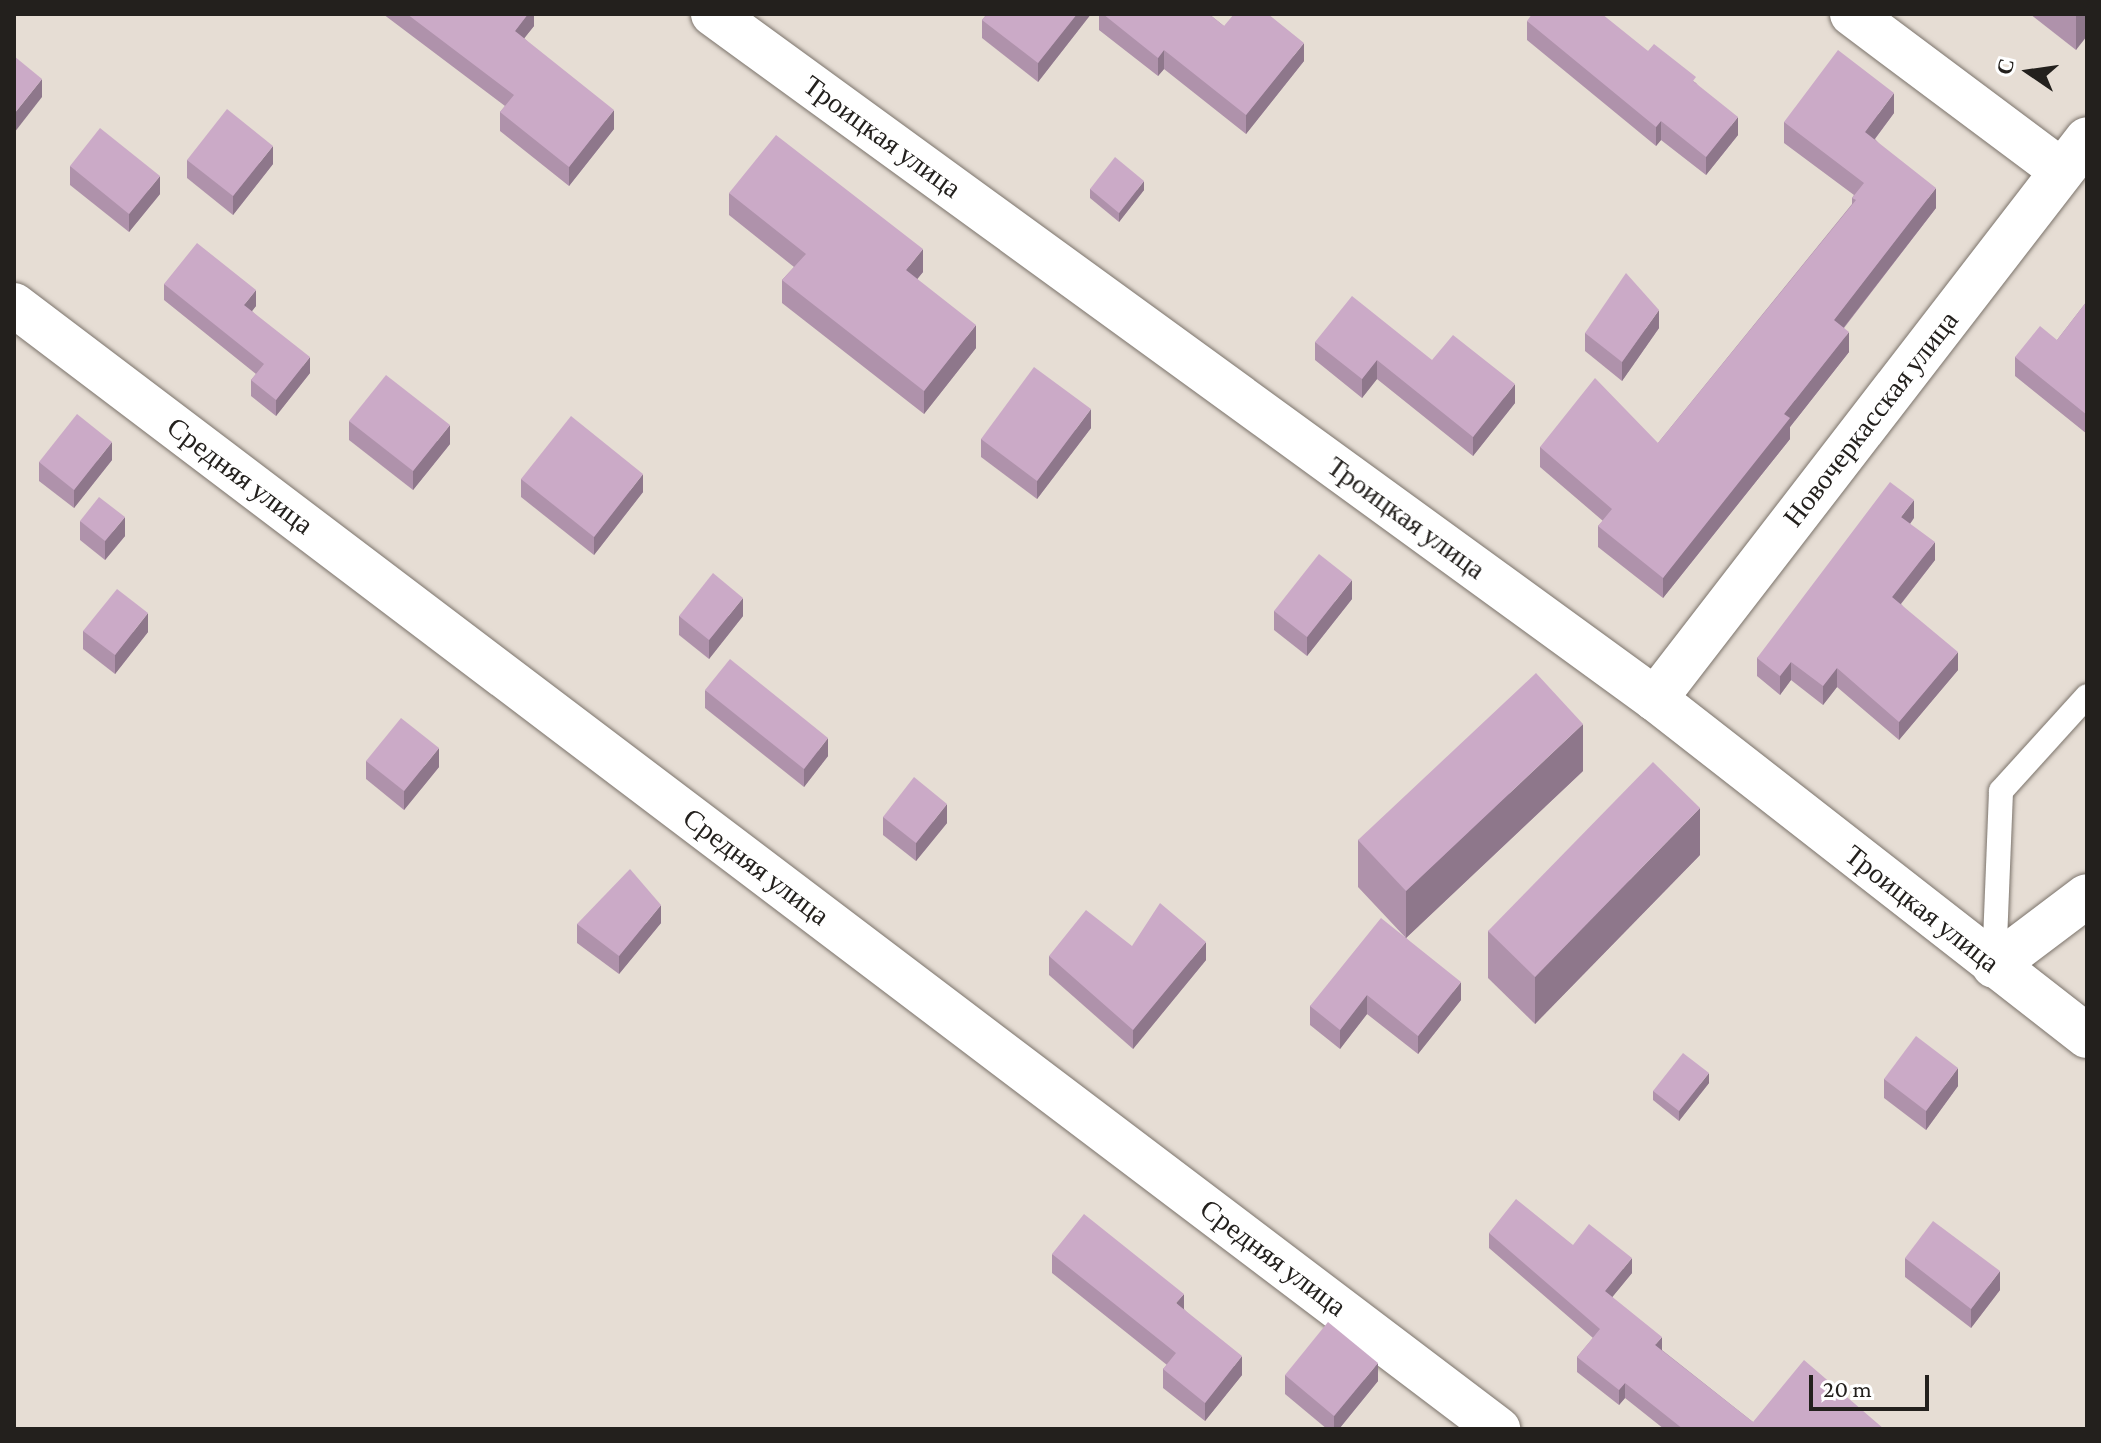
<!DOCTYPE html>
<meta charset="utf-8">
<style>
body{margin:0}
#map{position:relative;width:2101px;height:1443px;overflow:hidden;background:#e6ddd4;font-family:"Crimson Pro",serif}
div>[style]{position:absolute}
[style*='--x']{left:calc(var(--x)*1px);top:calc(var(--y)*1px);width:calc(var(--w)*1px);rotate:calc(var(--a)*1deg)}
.roads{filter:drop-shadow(0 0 2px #7b736b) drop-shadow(0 0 2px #7b736b)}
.service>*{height:24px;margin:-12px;padding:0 12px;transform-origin:12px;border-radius:12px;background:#fff}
.minor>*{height:44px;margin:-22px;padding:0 22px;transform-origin:22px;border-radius:22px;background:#fff}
.tertiary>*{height:44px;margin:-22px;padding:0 22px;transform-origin:22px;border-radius:22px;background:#fff}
.wall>*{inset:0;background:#af92ab}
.shaded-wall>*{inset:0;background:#8e778b}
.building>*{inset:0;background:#cbaac7}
span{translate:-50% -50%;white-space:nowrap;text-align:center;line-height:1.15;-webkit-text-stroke:7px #fff;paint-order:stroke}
.street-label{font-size:28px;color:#23201d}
.frame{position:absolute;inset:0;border:16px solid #23201d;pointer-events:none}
.north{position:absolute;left:1989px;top:32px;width:80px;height:80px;-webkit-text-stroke:6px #fff;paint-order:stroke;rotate:283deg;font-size:22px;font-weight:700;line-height:32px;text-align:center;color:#23201d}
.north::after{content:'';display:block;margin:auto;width:28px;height:36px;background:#23201d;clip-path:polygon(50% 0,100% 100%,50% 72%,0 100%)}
.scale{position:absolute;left:1809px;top:1375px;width:120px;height:36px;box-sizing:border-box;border:4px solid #23201d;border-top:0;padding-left:10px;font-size:24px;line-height:28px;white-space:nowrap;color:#23201d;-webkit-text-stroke:6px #fff;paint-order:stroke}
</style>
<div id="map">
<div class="roads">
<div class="service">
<i style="--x:1994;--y:966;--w:175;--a:-87.7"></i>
<i style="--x:2001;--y:791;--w:128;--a:-47.8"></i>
</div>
<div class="minor">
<i style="--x:713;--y:14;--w:1165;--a:36.02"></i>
<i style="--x:1655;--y:699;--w:548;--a:37.96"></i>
<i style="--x:1852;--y:14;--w:262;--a:36.8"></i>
<i style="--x:1655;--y:699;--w:707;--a:-52.35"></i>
<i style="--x:1994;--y:966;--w:116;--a:-37"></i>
</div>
<div class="tertiary">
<i style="--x:14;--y:305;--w:1862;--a:37.14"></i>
</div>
</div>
<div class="wall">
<i style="clip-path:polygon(383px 14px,534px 14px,534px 26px,524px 38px,614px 129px,569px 186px,500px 131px,500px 112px,505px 106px)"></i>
<i style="clip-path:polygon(987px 14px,1091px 14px,1038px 82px,982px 38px,982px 20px)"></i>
<i style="clip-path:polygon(1099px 14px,1209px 14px,1224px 26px,1304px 61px,1246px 134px,1164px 69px,1158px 76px,1099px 30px)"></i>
<i style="clip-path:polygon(2030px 14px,2087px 14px,2076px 50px)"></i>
<i style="clip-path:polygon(1527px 21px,1648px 51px,1696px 83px,1738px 135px,1706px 175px,1661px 140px,1656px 146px,1527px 40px)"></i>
<i style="clip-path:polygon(1894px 113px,1875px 139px,1936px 208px,1844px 328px,1849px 352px,1790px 427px,1790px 439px,1663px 598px,1598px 547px,1598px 526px,1603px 521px,1540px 467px,1540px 447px,1658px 443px,1852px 204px,1852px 198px,1854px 195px,1784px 143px,1784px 122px)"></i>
<i style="clip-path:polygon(187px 160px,273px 164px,233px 215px,187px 178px)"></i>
<i style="clip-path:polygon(70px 166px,160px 194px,129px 232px,70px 185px)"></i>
<i style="clip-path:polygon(1090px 189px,1144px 190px,1119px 222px,1090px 198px)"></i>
<i style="clip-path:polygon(729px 193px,923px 272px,917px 279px,976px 348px,924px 414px,782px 303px,782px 280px,794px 267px,729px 215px)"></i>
<i style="clip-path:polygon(164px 284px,256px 306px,252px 311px,310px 373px,276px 416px,251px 396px,251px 380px,256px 374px,164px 300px)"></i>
<i style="clip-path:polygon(2087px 301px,2087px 434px,2015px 376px,2015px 357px,2057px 340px)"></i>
<i style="clip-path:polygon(1659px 328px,1622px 381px,1585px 351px,1585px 333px)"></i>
<i style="clip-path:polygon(1315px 342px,1432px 360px,1515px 403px,1473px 456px,1377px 379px,1362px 398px,1315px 360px)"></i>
<i style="clip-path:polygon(349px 421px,450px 444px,413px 490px,349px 440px)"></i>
<i style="clip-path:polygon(1091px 428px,1037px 499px,981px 457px,981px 439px)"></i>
<i style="clip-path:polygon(112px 460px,74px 508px,39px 481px,39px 462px)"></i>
<i style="clip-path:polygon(521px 479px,643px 492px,594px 555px,521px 497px)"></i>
<i style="clip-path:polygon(1914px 518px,1910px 524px,1935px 560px,1901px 604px,1958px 670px,1899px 740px,1837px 687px,1823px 705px,1791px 680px,1780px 695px,1757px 676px,1757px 658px)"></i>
<i style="clip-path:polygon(80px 521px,125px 536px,105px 560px,80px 540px)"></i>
<i style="clip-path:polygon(1352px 599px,1307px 656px,1274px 630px,1274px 611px)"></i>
<i style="clip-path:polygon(679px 616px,743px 616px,709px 659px,679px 635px)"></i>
<i style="clip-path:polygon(83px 631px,148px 632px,115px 674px,83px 649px)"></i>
<i style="clip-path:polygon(705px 690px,828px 756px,804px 787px,705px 708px)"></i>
<i style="clip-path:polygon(366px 761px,439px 767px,404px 810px,366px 779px)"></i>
<i style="clip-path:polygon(1583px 771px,1406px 938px,1461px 1000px,1418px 1054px,1367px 1014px,1340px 1049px,1310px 1025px,1310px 1006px,1405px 937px,1358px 887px,1358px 840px)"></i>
<i style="clip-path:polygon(883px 817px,947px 823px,916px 861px,883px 835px)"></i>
<i style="clip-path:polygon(1700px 855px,1535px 1024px,1488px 978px,1488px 931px)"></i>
<i style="clip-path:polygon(661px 923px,619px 974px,577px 943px,577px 924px)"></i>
<i style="clip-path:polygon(1049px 956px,1206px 960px,1133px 1049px,1049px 975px)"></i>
<i style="clip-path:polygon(1884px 1079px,1958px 1086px,1926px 1130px,1884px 1098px)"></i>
<i style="clip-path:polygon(1709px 1083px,1679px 1121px,1653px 1100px,1653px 1091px)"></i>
<i style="clip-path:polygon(1489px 1233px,1573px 1245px,1632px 1273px,1612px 1297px,1662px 1350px,1753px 1422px,1884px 1429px,1664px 1429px,1625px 1398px,1619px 1405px,1577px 1372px,1577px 1357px,1593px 1338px,1489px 1248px)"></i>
<i style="clip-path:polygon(1052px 1254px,1184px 1309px,1242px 1375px,1205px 1421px,1163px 1388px,1163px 1369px,1167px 1365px,1052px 1273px)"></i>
<i style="clip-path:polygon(1905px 1258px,2000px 1290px,1971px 1328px,1905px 1277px)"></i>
<i style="clip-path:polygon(1285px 1375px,1378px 1381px,1339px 1429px,1327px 1429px,1285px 1394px)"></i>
</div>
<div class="shaded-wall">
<i style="clip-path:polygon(528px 14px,534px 14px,534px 26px,515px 50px,515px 31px)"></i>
<i style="clip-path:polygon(1077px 14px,1091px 14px,1038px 82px,1038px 63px)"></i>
<i style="clip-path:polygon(2076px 14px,2087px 14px,2087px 36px,2076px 50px)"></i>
<i style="clip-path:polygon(1304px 43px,1304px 61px,1246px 134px,1246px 115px)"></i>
<i style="clip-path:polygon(1164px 50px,1164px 69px,1158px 76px,1158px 58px)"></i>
<i style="clip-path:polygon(42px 79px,42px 97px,14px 133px,14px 114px)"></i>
<i style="clip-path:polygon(1894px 93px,1894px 113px,1865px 152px,1865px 132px)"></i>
<i style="clip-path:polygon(614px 110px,614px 129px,569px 186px,569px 167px)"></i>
<i style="clip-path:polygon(1738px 117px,1738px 135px,1706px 175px,1706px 157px)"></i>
<i style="clip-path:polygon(1661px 121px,1661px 140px,1656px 146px,1656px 127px)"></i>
<i style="clip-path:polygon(273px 146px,273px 164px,233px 215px,233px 196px)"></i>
<i style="clip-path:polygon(160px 176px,160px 194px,129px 232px,129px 214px)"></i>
<i style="clip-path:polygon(1144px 181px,1144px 190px,1119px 222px,1119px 213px)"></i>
<i style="clip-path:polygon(1936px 188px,1936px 208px,1834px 340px,1834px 320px)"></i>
<i style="clip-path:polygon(923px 249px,923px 272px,906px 293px,906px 270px)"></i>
<i style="clip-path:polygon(256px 290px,256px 306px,244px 321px,244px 305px)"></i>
<i style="clip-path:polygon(1659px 310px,1659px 328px,1622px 381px,1622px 362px)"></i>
<i style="clip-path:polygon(976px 325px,976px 348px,924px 414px,924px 391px)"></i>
<i style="clip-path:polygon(1849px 332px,1849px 352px,1790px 427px,1790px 439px,1663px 598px,1663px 578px,1784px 414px)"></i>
<i style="clip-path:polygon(310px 357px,310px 373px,276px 416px,276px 400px)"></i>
<i style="clip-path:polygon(1377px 360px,1377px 379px,1362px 398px,1362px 379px)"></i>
<i style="clip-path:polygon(1515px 384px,1515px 403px,1473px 456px,1473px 437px)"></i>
<i style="clip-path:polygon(1091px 409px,1091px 428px,1037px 499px,1037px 481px)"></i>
<i style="clip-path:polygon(450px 425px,450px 444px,413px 490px,413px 471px)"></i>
<i style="clip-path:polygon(112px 442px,112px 460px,74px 508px,74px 490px)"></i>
<i style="clip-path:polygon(16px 466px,16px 485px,14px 488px,14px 469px)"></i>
<i style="clip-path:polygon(643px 474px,643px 492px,594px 555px,594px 537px)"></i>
<i style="clip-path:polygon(1914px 500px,1914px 518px,1901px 536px,1901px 517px)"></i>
<i style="clip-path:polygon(125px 517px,125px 536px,105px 560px,105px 541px)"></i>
<i style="clip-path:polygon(1935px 542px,1935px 560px,1892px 615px,1892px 597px)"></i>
<i style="clip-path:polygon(1352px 580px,1352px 599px,1307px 656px,1307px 637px)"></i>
<i style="clip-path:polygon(743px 598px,743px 616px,709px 659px,709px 640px)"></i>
<i style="clip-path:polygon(148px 613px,148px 632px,115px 674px,115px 655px)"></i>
<i style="clip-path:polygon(1958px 652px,1958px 670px,1899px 740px,1899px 722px)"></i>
<i style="clip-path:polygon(1791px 662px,1791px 680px,1780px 695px,1780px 676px)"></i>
<i style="clip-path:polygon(1837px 668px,1837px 687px,1823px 705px,1823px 686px)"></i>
<i style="clip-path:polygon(1583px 724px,1583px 771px,1406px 938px,1406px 891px)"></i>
<i style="clip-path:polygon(828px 738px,828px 756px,804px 787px,804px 769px)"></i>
<i style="clip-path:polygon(439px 748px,439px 767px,404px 810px,404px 791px)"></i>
<i style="clip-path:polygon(947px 804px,947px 823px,916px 861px,916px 843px)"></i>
<i style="clip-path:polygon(1700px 808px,1700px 855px,1535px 1024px,1535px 977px)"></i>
<i style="clip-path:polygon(661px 905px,661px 923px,619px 974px,619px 956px)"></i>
<i style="clip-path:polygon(1206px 942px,1206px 960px,1133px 1049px,1133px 1030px)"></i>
<i style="clip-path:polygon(1461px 982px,1461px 1000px,1418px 1054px,1418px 1036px)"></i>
<i style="clip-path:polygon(1367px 995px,1367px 1014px,1340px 1049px,1340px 1030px)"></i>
<i style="clip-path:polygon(1958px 1068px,1958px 1086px,1926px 1130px,1926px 1111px)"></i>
<i style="clip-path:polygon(1709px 1073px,1709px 1083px,1679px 1121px,1679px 1111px)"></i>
<i style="clip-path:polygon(1632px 1258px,1632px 1273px,1605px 1306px,1605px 1291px)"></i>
<i style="clip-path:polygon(2000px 1271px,2000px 1290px,1971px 1328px,1971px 1309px)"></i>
<i style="clip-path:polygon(1184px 1294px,1184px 1313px,1176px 1303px)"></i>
<i style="clip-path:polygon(1662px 1337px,1662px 1352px,1655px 1345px)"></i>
<i style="clip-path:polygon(1242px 1356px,1242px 1375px,1205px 1421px,1205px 1403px)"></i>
<i style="clip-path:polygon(1378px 1363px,1378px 1381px,1339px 1429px,1334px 1429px,1334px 1416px)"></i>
<i style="clip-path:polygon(1625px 1383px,1625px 1398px,1619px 1405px,1619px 1390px)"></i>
</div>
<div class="building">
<i style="clip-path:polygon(407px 14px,528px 14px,515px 31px,614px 110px,569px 167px,500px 112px,514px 95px)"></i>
<i style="clip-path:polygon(987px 14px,1077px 14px,1038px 63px,982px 20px)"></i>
<i style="clip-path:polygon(1103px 14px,1209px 14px,1224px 26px,1234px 14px,1268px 14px,1304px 43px,1246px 115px,1164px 50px,1158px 58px)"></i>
<i style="clip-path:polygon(1532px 14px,1602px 14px,1648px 51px,1654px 44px,1696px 77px,1693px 81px,1738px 117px,1706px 157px,1661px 121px,1656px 127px,1527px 21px)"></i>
<i style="clip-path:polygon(1838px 50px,1894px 93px,1865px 132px,1936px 188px,1834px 320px,1849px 332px,1784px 414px,1790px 418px,1663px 578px,1598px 526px,1612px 509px,1540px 447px,1595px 378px,1658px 443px,1856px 200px,1852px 198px,1864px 183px,1784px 122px)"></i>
<i style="clip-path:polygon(14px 56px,42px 79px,14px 114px)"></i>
<i style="clip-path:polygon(227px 109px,273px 146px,233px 196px,187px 160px)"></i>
<i style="clip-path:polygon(100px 128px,160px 176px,129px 214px,70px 166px)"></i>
<i style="clip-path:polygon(776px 135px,923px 249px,906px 270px,976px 325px,924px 391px,782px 280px,806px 254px,729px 193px)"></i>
<i style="clip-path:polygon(1115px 157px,1144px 181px,1119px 213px,1090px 189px)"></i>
<i style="clip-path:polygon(197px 243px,256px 290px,244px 305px,310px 357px,276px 400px,251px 380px,264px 364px,164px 284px)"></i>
<i style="clip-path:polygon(1626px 273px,1659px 310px,1622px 362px,1585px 333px)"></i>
<i style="clip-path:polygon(1352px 296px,1432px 360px,1453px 335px,1515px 384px,1473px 437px,1377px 360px,1362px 379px,1315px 342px)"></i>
<i style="clip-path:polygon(2087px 301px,2087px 415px,2015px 357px,2040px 326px,2057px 340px)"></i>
<i style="clip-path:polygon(1034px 367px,1091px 409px,1037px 481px,981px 439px)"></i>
<i style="clip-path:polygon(386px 375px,450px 425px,413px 471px,349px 421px)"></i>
<i style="clip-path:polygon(77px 414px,112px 442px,74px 490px,39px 462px)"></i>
<i style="clip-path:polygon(571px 416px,643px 474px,594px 537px,521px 479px)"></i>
<i style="clip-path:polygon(1890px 482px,1914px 500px,1901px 517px,1935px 542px,1892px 597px,1958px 652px,1899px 722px,1837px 668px,1823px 686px,1791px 662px,1780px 676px,1757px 658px)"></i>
<i style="clip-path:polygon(99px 497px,125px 517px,105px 541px,80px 521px)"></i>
<i style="clip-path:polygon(1319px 554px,1352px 580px,1307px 637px,1274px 611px)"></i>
<i style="clip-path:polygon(713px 573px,743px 598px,709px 640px,679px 616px)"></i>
<i style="clip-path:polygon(117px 589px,148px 613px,115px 655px,83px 631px)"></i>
<i style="clip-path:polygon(730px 659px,828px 738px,804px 769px,705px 690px)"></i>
<i style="clip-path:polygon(1536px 673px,1583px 724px,1406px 891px,1358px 840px)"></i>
<i style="clip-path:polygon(401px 718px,439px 748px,404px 791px,366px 761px)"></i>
<i style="clip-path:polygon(1653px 762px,1700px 808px,1535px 977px,1488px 931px)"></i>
<i style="clip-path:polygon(914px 777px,947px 804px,916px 843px,883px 817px)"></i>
<i style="clip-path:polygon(630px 869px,661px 905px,619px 956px,577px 924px)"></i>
<i style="clip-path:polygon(1160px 903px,1206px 942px,1133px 1030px,1049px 956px,1086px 910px,1132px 946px)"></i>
<i style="clip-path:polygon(1381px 918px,1461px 982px,1418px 1036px,1367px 995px,1340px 1030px,1310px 1006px)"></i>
<i style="clip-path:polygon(1916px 1036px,1958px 1068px,1926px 1111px,1884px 1079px)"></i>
<i style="clip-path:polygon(1683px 1053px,1709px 1073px,1679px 1111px,1653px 1091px)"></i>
<i style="clip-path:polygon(1516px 1199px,1573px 1245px,1589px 1224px,1632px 1258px,1605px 1291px,1662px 1337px,1655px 1345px,1753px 1422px,1804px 1360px,1884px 1429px,1683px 1429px,1625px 1383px,1619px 1390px,1577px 1357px,1600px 1329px,1489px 1233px)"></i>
<i style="clip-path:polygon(1084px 1214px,1184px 1294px,1176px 1303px,1242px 1356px,1205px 1403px,1163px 1369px,1176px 1353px,1052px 1254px)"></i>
<i style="clip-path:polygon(1933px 1221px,2000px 1271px,1971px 1309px,1905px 1258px)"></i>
<i style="clip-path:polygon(1328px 1322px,1378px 1363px,1334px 1416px,1285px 1375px)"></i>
</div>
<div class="street-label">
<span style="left:882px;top:137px;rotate:36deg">Троицкая улица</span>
<span style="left:1871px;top:419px;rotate:-52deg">Новочеркасская улица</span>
<span style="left:240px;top:476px;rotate:37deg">Средняя улица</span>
<span style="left:1406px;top:518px;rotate:36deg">Троицкая улица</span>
<span style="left:756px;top:867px;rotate:37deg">Средняя улица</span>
<span style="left:1922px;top:909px;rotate:38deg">Троицкая улица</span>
<span style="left:1273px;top:1258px;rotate:37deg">Средняя улица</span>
</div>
<div class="frame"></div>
<div class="north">С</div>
<div class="scale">20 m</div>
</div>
